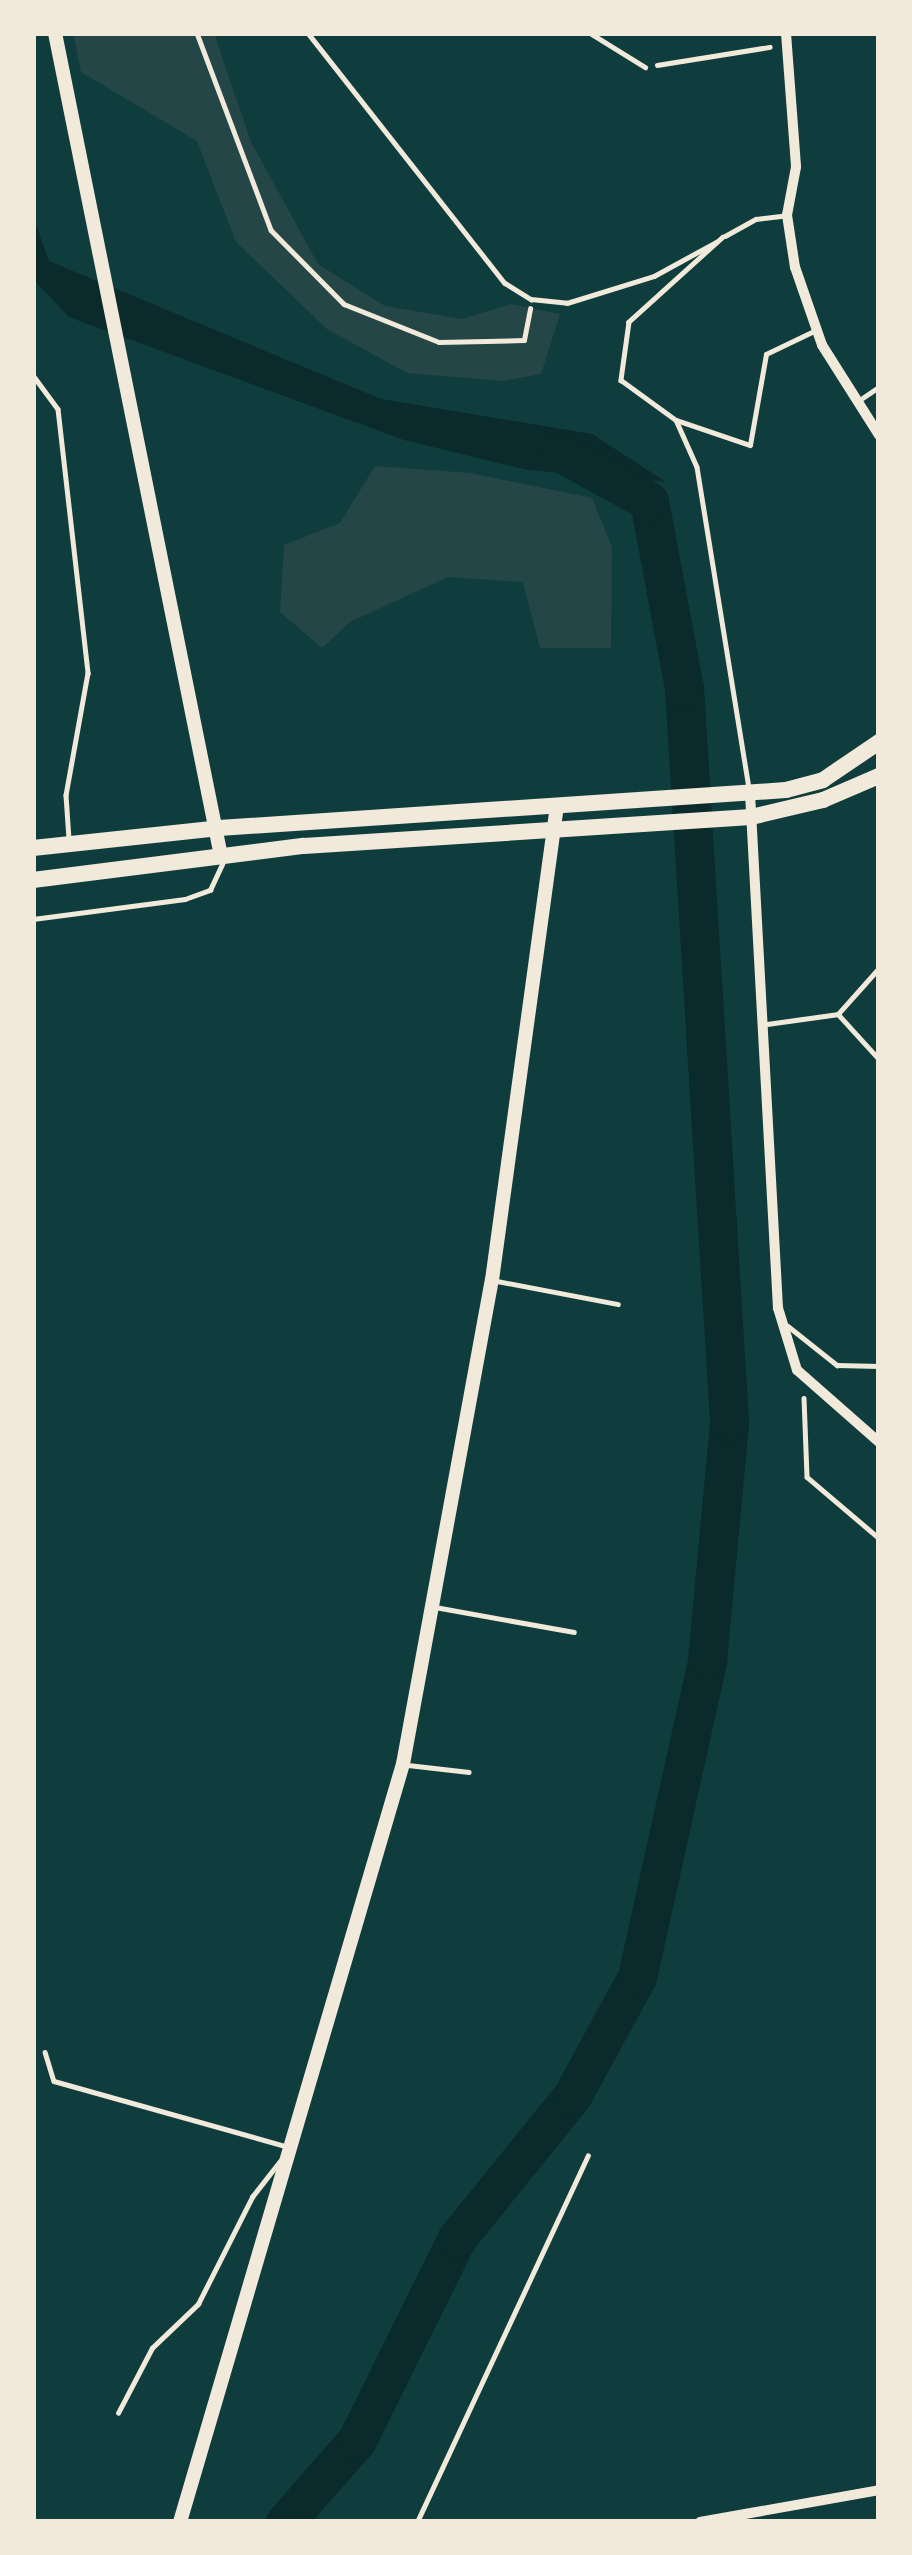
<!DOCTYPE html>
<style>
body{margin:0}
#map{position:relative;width:912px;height:2555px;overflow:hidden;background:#0f3d3e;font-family:Jost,sans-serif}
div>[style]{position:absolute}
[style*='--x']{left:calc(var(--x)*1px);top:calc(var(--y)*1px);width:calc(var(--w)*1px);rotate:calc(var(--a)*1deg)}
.green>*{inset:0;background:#244646}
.water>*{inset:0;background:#0a2a2b}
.river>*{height:39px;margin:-19.5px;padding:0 19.5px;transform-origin:19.5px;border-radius:19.5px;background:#0a2a2b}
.path>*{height:4.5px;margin:-2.25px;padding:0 2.25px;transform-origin:2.25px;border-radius:2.25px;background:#f1e9da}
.service>*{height:4.5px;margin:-2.25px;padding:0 2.25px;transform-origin:2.25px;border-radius:2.25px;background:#f1e9da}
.minor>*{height:10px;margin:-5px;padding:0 5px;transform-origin:5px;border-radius:5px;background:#f1e9da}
.tertiary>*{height:14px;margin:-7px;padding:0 7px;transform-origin:7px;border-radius:7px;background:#f1e9da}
.primary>*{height:16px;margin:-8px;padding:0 8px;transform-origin:8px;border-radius:8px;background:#f1e9da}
span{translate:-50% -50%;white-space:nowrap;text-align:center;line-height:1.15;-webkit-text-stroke:10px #f1e9da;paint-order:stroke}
.frame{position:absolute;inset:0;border:36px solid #f1e9da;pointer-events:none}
</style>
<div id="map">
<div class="green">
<i style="clip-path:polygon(73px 33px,214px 33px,251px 142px,318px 264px,385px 306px,462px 319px,511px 304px,560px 314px,541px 374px,503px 381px,407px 373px,327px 329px,236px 242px,197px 141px,81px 72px)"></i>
<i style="clip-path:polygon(375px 466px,470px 473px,592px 498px,612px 547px,611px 648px,540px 648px,523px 582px,448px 577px,350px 622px,322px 648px,280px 612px,284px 545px,340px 523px)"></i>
</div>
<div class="water">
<i style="clip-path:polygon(33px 216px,49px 261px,381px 399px,592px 434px,666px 482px,528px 470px,404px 440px,69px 317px,33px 279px)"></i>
</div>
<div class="river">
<i style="--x:285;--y:2522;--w:109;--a:-48.7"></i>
<i style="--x:357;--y:2440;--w:225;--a:-63.7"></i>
<i style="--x:457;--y:2238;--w:183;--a:-51"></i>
<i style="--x:572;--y:2096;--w:136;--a:-61.4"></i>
<i style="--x:637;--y:1977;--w:325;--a:-77.5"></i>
<i style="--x:707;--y:1660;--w:240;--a:-84.7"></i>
<i style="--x:729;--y:1421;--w:734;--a:-93.51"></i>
<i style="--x:684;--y:688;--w:190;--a:-100.6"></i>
<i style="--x:649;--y:501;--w:102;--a:-151.4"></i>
</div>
<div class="path">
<i style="--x:197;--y:33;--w:210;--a:69.4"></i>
<i style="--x:271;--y:230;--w:104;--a:45.4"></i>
<i style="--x:344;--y:304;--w:102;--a:21.8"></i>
<i style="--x:439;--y:342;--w:85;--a:-1.3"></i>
<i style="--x:524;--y:340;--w:32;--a:-79"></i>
<i style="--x:657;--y:65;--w:114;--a:-9.1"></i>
<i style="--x:804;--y:1398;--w:79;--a:87.8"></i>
<i style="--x:807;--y:1477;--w:94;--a:40.3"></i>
</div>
<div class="service">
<i style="--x:308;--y:33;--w:318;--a:51.8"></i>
<i style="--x:505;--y:283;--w:31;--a:32"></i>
<i style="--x:531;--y:299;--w:36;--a:6"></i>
<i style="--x:567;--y:303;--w:91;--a:-17.2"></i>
<i style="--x:654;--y:276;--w:71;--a:-28.7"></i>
<i style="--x:590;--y:33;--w:65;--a:31.7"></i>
<i style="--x:725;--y:236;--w:35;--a:-29"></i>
<i style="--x:756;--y:219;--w:31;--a:-7"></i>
<i style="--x:723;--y:237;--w:127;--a:137.9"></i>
<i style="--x:629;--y:322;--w:59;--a:97.9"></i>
<i style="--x:621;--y:380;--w:68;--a:36"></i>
<i style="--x:676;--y:420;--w:51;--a:65.9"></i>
<i style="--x:697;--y:467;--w:326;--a:80.8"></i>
<i style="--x:33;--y:375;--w:42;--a:53.7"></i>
<i style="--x:58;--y:409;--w:266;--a:83.5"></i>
<i style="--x:88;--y:673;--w:124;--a:100.2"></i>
<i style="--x:66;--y:795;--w:44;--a:86.1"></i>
<i style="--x:861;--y:399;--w:22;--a:-34"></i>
<i style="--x:676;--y:420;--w:78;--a:18.7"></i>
<i style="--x:750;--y:445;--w:92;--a:-80"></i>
<i style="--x:766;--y:354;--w:51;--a:-25.6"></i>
<i style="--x:33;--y:919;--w:153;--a:-7.5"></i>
<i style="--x:185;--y:899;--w:27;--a:-20"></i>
<i style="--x:210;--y:890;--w:29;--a:-65"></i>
<i style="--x:838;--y:1014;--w:61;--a:47.7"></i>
<i style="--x:767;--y:1024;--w:72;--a:-8"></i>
<i style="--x:838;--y:1014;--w:62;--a:-48.3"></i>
<i style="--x:497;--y:1281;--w:123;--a:10.8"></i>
<i style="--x:788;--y:1326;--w:63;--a:38.5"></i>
<i style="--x:837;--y:1365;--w:42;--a:1.4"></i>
<i style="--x:435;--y:1607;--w:141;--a:10.2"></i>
<i style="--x:408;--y:1765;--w:61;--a:6.5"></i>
<i style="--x:45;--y:2052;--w:30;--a:73"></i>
<i style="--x:54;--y:2081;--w:240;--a:15.7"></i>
<i style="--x:118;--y:2413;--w:73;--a:-62.4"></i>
<i style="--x:152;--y:2348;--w:64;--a:-43.7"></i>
<i style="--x:198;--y:2304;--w:120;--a:-63.2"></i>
<i style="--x:252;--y:2197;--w:46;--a:-52.1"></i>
<i style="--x:417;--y:2522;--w:404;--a:-65"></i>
</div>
<div class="minor">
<i style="--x:786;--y:33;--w:134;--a:85.7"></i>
<i style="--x:796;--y:167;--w:49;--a:100.6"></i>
<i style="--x:787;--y:215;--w:53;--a:81.3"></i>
<i style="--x:795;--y:267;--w:83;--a:70.9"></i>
<i style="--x:822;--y:345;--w:107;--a:57.7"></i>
<i style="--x:750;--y:793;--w:516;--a:86.89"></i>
<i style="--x:778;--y:1308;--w:65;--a:73"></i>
<i style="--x:797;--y:1370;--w:109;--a:41.3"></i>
<i style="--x:700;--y:2522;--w:182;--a:-10.1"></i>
</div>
<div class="tertiary">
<i style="--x:55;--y:33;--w:840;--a:78.6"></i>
<i style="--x:180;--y:2522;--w:790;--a:-73.61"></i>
<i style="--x:403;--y:1764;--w:492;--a:-79.6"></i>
<i style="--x:492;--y:1280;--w:477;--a:-82.2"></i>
</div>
<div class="primary">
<i style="--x:33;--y:848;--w:187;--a:-6.1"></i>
<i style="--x:219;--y:828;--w:568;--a:-3.83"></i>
<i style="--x:786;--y:790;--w:38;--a:-15"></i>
<i style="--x:823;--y:780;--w:68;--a:-34.2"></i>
<i style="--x:33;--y:880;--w:273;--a:-7.2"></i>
<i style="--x:304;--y:846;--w:448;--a:-3.7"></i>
<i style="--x:751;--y:817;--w:74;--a:-13.3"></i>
<i style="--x:823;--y:800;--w:61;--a:-23.2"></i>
</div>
<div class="frame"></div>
</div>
